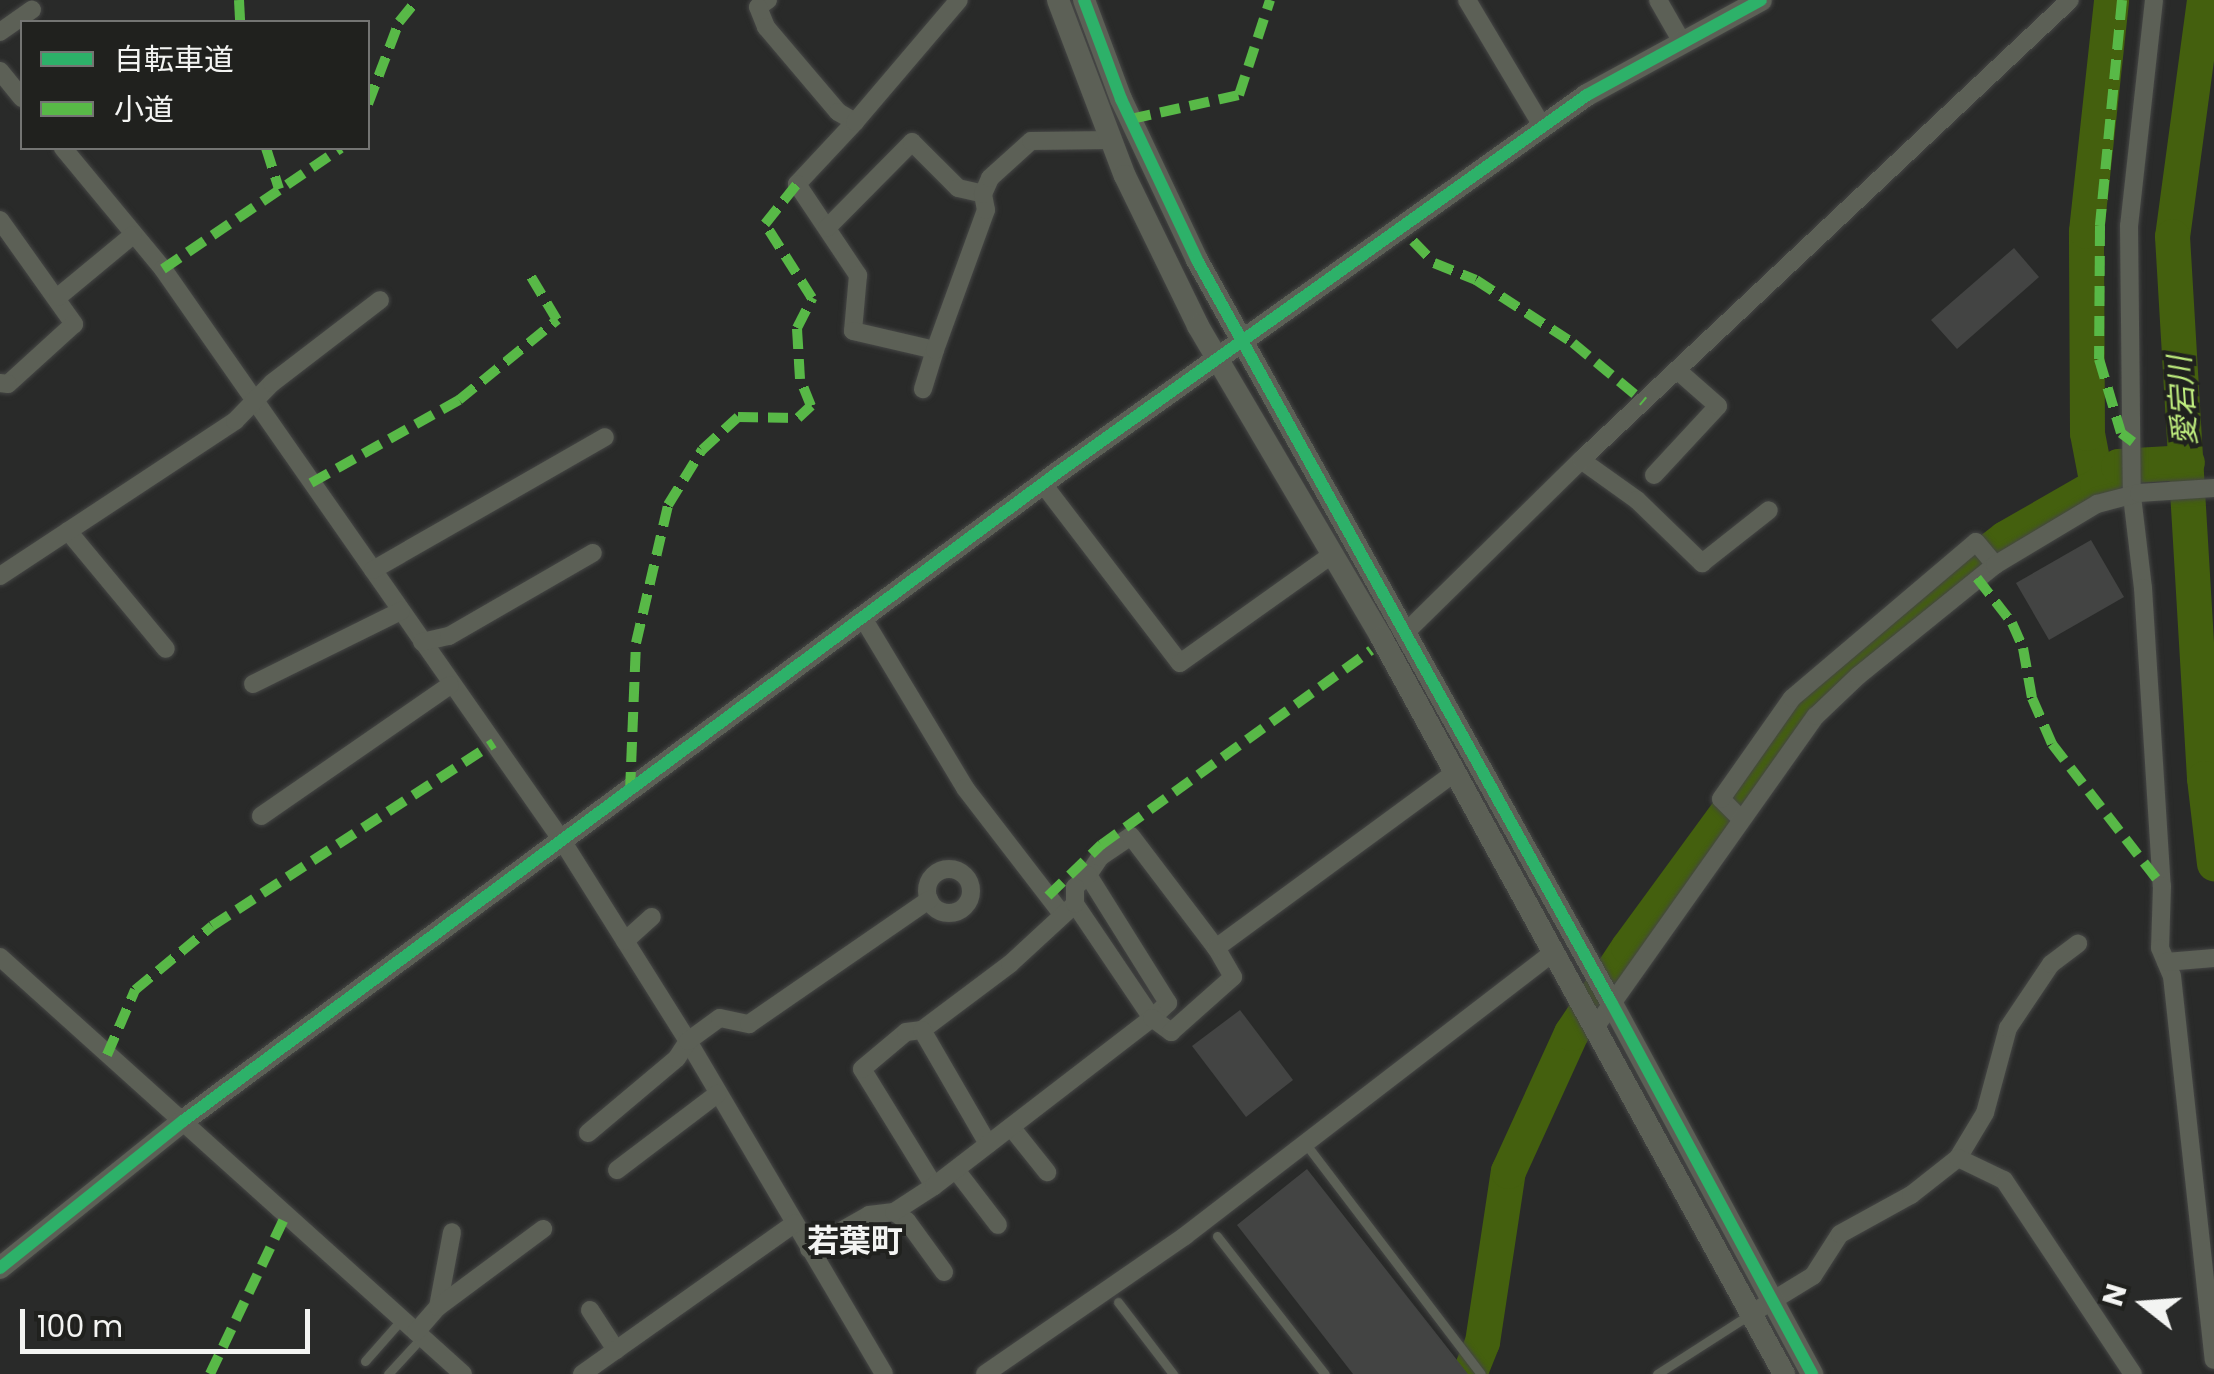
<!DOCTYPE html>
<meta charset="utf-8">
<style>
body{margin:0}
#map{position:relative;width:2214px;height:1374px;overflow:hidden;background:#292a29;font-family:Poppins,"Noto Sans JP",sans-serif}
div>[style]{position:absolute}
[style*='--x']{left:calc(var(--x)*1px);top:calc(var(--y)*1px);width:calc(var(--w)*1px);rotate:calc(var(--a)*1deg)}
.river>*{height:35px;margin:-17.5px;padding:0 17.5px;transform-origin:17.5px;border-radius:17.5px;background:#44600e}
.building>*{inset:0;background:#434443}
.roads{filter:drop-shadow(0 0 2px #454645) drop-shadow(0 0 2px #454645)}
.service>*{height:9px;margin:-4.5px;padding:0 4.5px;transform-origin:4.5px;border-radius:4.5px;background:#5c6056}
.minor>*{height:18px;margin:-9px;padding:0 9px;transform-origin:9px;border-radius:9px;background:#5c6056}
.minor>.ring{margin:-9px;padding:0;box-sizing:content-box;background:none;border:18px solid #5c6056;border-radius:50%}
.tertiary>*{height:22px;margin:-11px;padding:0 11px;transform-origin:11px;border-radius:11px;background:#5c6056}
.quiet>*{height:10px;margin-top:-5px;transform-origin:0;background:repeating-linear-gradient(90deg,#58b947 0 20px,transparent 0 30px)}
.cycleway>*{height:12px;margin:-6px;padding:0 6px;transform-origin:6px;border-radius:6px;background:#2db169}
span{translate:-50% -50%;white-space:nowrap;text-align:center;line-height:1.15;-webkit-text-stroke:8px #20211e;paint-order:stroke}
.water-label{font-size:30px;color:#beec7e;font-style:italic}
.quarter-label{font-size:32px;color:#f3f4f2;font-weight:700}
.legend{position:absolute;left:20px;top:20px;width:350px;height:130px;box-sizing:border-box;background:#20211e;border:2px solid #747573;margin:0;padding:12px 18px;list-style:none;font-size:30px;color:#f3f4f2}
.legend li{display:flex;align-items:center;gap:20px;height:50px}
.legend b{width:50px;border:2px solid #747573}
.north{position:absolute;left:2094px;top:1254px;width:100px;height:100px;-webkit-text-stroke:8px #20211e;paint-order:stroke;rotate:287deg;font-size:28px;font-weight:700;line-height:40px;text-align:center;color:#f3f4f2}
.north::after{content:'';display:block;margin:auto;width:35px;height:45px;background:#f3f4f2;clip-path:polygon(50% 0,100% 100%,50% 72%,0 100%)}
.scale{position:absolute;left:20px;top:1309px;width:290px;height:45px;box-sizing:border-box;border:5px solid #f3f4f2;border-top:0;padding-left:12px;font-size:30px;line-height:35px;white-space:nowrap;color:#f3f4f2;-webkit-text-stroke:8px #20211e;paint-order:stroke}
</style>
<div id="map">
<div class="river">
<i style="--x:2204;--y:0;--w:238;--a:97.7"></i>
<i style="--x:2172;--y:236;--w:543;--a:86.62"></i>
<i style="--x:2204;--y:778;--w:86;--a:83.3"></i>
<i style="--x:2097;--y:485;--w:53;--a:-100.9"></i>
<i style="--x:2087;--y:433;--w:202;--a:-90.3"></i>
<i style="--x:2086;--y:231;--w:232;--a:-83.8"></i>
<i style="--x:1469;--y:1374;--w:35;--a:-68"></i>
<i style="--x:1482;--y:1342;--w:173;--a:-81.4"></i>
<i style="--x:1508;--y:1171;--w:152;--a:-65.5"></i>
<i style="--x:1571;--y:1033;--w:103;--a:-56.5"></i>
<i style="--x:1628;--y:947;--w:296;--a:-53.8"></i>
<i style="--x:1803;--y:708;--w:101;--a:-43.8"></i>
<i style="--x:1876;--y:638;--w:163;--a:-37.8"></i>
<i style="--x:2005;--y:538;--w:106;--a:-29.9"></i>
<i style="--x:2097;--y:485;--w:28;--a:-42"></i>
<i style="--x:2118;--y:466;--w:69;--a:-3.3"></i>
</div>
<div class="building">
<i style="clip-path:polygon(2014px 248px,2039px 277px,1957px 349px,1931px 320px)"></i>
<i style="clip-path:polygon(2091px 540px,2124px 597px,2049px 640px,2016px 583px)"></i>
<i style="clip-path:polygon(1240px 1010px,1293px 1080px,1246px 1117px,1192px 1046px)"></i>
<i style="clip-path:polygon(1307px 1169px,1468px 1374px,1353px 1374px,1237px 1225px)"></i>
</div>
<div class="roads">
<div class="service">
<i style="--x:1305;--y:1143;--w:290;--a:52.7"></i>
<i style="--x:1217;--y:1236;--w:175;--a:52"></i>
<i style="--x:1118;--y:1302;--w:91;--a:52.6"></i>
<i style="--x:365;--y:1361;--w:56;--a:-48.6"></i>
<i style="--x:388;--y:1374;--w:50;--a:-47.4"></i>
<i style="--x:1657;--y:1374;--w:109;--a:-32.7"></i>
</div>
<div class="minor">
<i style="--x:768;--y:0;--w:12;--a:145"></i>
<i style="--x:758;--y:7;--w:22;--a:68"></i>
<i style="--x:766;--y:27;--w:111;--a:49.7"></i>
<i style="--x:838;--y:112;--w:20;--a:30"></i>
<i style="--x:855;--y:122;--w:85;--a:133.1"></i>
<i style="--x:797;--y:184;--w:110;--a:56.2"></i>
<i style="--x:858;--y:275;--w:56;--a:95.1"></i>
<i style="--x:853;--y:331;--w:84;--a:13"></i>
<i style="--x:935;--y:350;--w:41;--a:107.1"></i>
<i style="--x:1467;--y:0;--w:147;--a:59.2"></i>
<i style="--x:1658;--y:0;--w:48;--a:60.3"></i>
<i style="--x:2154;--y:0;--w:227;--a:96.3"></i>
<i style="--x:2129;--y:226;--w:270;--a:89.4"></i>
<i style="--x:2132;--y:496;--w:93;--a:83.2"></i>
<i style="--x:2143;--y:588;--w:299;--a:86.4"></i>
<i style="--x:2162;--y:886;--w:62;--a:91.8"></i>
<i style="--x:2160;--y:948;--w:30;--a:67"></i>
<i style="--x:2172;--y:976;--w:386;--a:83.8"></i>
<i style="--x:0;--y:32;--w:39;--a:-35"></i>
<i style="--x:0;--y:71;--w:35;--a:51"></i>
<i style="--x:855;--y:122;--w:160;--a:-49.6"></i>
<i style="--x:63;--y:148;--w:157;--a:50.4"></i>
<i style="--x:163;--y:269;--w:699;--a:55.08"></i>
<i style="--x:563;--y:842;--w:235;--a:57.9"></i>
<i style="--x:688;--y:1041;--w:386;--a:59.5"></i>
<i style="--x:0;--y:220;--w:128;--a:54.6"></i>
<i style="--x:74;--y:324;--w:89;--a:137.7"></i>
<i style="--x:8;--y:384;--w:8;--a:-173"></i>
<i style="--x:827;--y:228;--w:121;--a:-45.3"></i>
<i style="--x:912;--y:142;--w:65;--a:45"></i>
<i style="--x:958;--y:188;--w:26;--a:13"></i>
<i style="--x:58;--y:297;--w:97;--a:-39.6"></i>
<i style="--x:935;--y:350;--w:149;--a:-70"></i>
<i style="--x:986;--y:210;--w:16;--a:-101"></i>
<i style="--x:983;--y:194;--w:17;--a:-66"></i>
<i style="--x:990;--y:178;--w:55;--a:-42.1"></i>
<i style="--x:1031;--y:141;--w:80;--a:-0.7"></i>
<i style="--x:1581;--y:460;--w:69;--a:35.5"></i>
<i style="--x:1637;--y:500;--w:91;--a:44.1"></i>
<i style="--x:1702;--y:563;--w:85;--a:-38.3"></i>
<i style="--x:1654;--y:475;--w:94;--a:-47.2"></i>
<i style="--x:1718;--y:406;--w:55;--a:-138.7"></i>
<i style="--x:1043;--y:484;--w:225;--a:52.6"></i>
<i style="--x:1180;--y:663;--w:188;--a:-35.5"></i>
<i style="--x:68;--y:531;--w:153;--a:50.3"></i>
<i style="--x:373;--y:570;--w:267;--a:-29.8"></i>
<i style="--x:0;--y:576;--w:282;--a:-33.4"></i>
<i style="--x:235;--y:421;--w:53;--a:-45.8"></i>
<i style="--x:272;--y:383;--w:136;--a:-37.5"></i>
<i style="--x:863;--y:618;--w:198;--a:59"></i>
<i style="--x:965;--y:788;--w:159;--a:52.4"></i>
<i style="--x:1406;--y:632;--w:245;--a:-44.5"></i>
<i style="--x:1581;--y:460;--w:671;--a:-43.25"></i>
<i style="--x:422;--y:642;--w:28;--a:-13"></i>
<i style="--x:449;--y:636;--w:166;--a:-30"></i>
<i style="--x:253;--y:684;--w:165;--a:-26.3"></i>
<i style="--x:261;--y:816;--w:230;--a:-34.7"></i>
<i style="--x:1741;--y:819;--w:28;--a:-135"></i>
<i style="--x:1721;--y:799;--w:123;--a:-54.9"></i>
<i style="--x:1792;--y:698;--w:241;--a:-40.3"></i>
<i style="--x:1976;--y:542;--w:30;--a:50"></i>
<i class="ring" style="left:927px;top:869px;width:26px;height:26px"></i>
<i style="--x:1088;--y:875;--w:22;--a:-56"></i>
<i style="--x:1100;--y:857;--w:37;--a:-34"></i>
<i style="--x:1131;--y:836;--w:141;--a:52.8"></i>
<i style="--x:625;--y:941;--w:36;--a:-42"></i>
<i style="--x:0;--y:957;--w:623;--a:42.01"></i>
<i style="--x:2166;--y:962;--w:48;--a:-4.8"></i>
<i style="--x:1594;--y:1029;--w:384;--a:-54.7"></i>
<i style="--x:1816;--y:716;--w:58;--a:-43.6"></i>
<i style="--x:1858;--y:676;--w:176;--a:-39"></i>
<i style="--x:1995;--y:565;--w:119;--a:-30.9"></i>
<i style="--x:2097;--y:504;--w:43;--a:-14.7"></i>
<i style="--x:2139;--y:493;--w:75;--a:-3.8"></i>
<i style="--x:922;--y:1030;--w:110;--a:-36.9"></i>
<i style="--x:1010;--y:964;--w:88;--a:-42.7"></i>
<i style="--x:1075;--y:904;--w:138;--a:56"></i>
<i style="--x:1152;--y:1018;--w:22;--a:-43"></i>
<i style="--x:1168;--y:1003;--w:151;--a:-122"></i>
<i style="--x:1088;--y:875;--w:18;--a:137"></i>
<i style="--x:1075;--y:887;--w:17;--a:90"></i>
<i style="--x:1011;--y:1127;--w:58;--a:51.3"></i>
<i style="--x:588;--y:1133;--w:116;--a:-40.1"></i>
<i style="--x:677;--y:1058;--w:20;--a:-57"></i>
<i style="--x:688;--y:1041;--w:39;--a:-36"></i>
<i style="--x:720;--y:1018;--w:30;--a:12"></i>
<i style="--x:749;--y:1024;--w:219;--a:-34.6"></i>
<i style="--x:1958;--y:1158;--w:52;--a:-59"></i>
<i style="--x:1985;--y:1113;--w:88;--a:-74.9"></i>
<i style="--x:2008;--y:1028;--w:77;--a:-56.1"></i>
<i style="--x:2051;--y:964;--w:34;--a:-37"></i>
<i style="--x:617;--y:1170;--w:126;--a:-37.2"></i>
<i style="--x:956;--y:1170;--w:69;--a:52.6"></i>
<i style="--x:934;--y:1186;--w:137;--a:-121.6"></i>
<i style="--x:862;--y:1069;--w:57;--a:-40.1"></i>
<i style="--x:906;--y:1032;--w:16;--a:-7"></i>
<i style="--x:922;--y:1030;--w:132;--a:59.9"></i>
<i style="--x:894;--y:1212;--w:16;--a:35"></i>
<i style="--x:907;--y:1221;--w:63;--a:54"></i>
<i style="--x:809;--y:1249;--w:69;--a:-29.5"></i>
<i style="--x:869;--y:1215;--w:25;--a:-7"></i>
<i style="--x:894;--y:1212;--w:48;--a:-33"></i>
<i style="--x:934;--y:1186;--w:275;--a:-37.6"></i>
<i style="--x:1152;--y:1018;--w:24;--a:36"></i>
<i style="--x:1171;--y:1032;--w:83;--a:-41.6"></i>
<i style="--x:1233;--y:977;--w:34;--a:-120"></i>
<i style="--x:1216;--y:948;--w:295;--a:-36.3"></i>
<i style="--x:438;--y:1307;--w:76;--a:-79.4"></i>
<i style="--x:590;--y:1310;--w:48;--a:57"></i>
<i style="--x:1749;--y:1315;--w:75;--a:-31.4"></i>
<i style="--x:1813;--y:1276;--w:50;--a:-57.3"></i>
<i style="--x:1840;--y:1234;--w:81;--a:-28.8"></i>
<i style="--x:1911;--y:1195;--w:60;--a:-38.2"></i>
<i style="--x:1958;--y:1158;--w:51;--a:25.6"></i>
<i style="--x:2004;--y:1180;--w:233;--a:56.4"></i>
<i style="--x:416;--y:1332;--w:33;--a:-49"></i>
<i style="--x:438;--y:1307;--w:131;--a:-36.6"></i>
<i style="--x:582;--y:1374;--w:261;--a:-35.3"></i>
<i style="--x:985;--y:1374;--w:243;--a:-34.6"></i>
<i style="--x:1185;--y:1236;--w:464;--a:-37.6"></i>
</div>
<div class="tertiary">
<i style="--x:1058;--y:0;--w:188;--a:69.2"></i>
<i style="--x:1125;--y:176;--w:167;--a:64"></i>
<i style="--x:1198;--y:326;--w:361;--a:59.5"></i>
<i style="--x:1381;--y:637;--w:840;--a:61.33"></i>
<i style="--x:1084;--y:0;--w:106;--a:69.5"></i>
<i style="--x:1121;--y:99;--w:178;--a:64.7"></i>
<i style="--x:1197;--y:260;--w:850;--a:60.84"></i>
<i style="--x:1611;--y:1002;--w:423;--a:61.6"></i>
<i style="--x:0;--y:1268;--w:235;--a:-38.8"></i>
<i style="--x:183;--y:1121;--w:1088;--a:-36.55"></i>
<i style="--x:1057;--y:473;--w:651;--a:-35.5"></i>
<i style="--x:1587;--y:95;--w:198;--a:-28.6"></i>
</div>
</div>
<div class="quiet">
<i style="--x:239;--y:0;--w:22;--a:87"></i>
<i style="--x:2122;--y:0;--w:227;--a:95.6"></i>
<i style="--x:2100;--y:226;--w:133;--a:90.4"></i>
<i style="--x:2099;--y:359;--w:77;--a:73.4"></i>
<i style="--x:2121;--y:433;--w:15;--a:37"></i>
<i style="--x:368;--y:104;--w:88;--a:-69.3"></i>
<i style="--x:399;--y:22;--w:28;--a:-51"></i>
<i style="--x:1131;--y:119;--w:111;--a:-12.5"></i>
<i style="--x:1239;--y:95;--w:100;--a:-71.9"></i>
<i style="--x:266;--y:148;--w:43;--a:72.4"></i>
<i style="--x:1413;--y:241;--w:30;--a:46"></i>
<i style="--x:1434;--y:263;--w:45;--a:22"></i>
<i style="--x:1476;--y:280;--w:116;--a:33"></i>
<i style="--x:1573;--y:343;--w:92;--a:39.7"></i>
<i style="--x:163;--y:269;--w:215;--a:-34.2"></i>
<i style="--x:311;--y:483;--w:170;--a:-29.3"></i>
<i style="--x:459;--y:400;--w:127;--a:-39.2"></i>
<i style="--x:557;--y:320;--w:58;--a:-121"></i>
<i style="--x:1977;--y:578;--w:57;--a:52.1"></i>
<i style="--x:2012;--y:623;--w:27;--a:66"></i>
<i style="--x:2023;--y:648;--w:51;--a:79.8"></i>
<i style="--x:2032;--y:698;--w:50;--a:66.5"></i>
<i style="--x:2052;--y:744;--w:180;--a:52.2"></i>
<i style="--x:630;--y:792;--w:149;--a:-87.7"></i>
<i style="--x:636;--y:643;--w:142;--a:-76.9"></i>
<i style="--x:668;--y:505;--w:65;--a:-58.3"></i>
<i style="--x:702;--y:450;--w:49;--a:-42.5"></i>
<i style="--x:738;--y:417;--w:60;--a:1"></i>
<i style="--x:798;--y:418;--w:18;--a:-43"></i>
<i style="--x:811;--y:406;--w:29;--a:-112"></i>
<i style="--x:800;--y:379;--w:51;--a:-93.4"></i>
<i style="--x:797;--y:328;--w:34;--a:-63"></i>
<i style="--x:812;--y:298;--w:88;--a:-122.4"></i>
<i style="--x:765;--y:224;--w:51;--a:-51.3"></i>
<i style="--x:1048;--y:896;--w:74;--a:-43.9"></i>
<i style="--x:1101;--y:845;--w:333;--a:-35.8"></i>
<i style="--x:107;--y:1055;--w:71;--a:-66.7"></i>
<i style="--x:135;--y:990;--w:100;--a:-39.7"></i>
<i style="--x:212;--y:926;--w:336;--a:-33"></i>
<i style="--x:210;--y:1374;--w:176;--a:-64.5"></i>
</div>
<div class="cycleway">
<i style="--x:1084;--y:0;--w:106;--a:69.5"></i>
<i style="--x:1121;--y:99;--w:178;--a:64.7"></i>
<i style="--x:1197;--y:260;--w:850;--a:60.84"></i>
<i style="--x:1611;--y:1002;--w:423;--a:61.6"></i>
<i style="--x:0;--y:1268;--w:235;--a:-38.8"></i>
<i style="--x:183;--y:1121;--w:1088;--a:-36.55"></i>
<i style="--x:1057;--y:473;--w:651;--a:-35.5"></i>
<i style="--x:1587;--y:95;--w:198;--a:-28.6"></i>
</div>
<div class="water-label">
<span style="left:2183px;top:401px;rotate:-94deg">愛宕川</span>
</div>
<div class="quarter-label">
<span style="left:855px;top:1241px">若葉町</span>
</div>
<ul class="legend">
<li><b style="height:12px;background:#2db169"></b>自転車道</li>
<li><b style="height:12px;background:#58b947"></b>小道</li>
</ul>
<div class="north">N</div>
<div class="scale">100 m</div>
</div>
